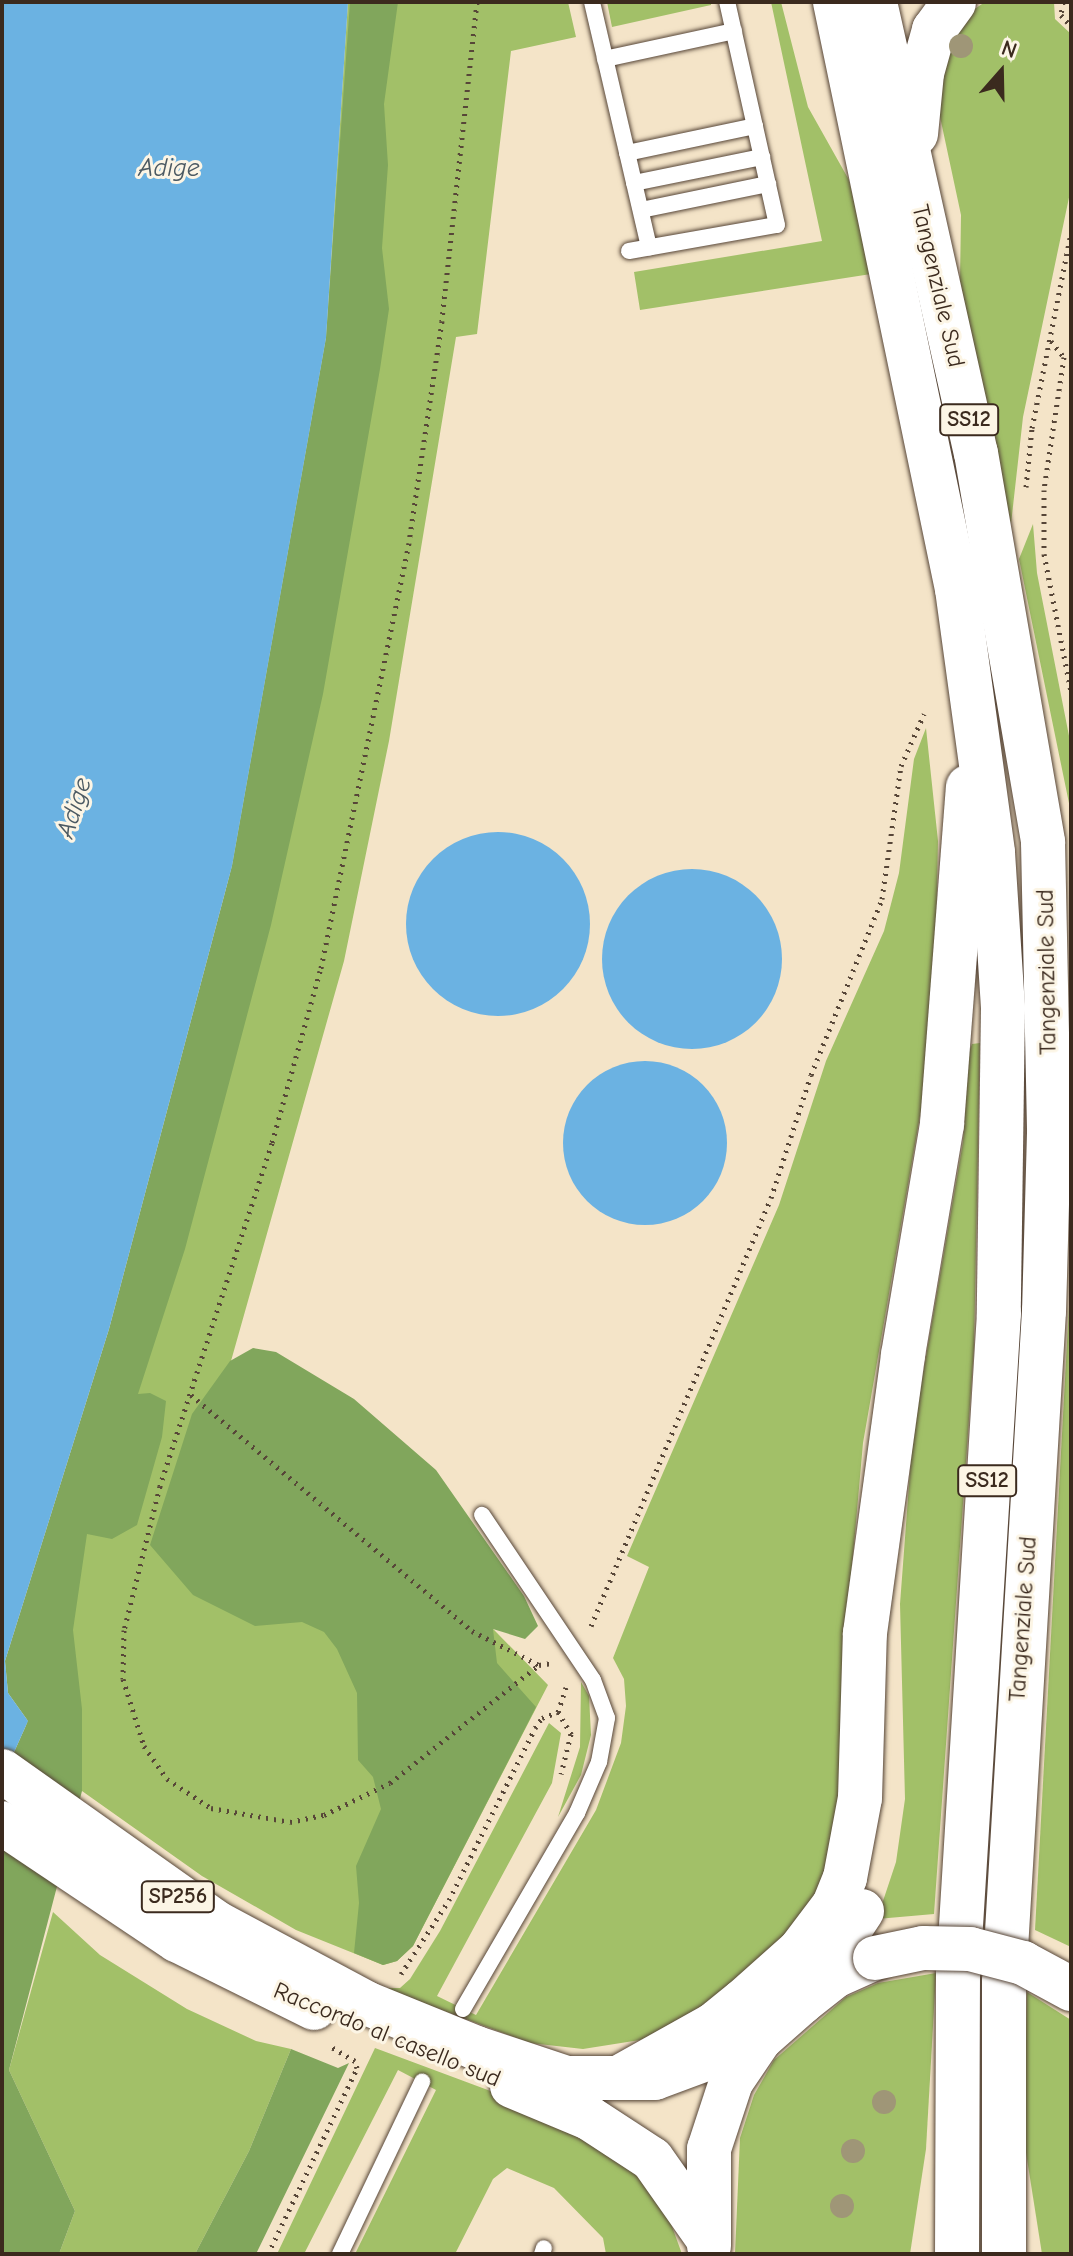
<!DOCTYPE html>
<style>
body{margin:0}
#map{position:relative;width:1073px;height:2256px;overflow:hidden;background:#f4e4c8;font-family:"Comic Neue",sans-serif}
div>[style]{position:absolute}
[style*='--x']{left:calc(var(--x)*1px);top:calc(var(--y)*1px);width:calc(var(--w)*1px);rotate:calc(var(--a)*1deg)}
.green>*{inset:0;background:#a2c068}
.forest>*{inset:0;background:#81a65c}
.water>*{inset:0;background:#6bb2e2}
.round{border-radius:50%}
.path>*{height:5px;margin-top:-2.5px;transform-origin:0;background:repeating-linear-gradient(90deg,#574638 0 2px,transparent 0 8px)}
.roads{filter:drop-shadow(0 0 2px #574638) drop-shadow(0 0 2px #574638)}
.service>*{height:16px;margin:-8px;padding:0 8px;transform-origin:8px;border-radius:8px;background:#fff}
.primary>*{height:44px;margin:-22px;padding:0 22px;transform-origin:22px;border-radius:22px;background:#fff}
.trunk>*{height:44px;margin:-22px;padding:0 22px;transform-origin:22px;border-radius:22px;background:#fff}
.bridges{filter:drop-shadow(0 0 2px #574638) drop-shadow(0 0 2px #574638)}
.primary-bridge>*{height:44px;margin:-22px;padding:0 22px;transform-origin:22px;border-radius:22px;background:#fff}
.trees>*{width:24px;height:24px;margin:-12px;border-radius:50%;background:#9f9677}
span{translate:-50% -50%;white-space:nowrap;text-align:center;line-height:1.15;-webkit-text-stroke:6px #fcf5e5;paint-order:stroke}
.shield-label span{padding:2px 6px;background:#fcf5e5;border:2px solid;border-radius:6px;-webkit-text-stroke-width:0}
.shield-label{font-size:22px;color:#3b2a1e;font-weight:700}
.street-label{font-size:24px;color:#3b2a1e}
.water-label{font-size:26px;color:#4c5a63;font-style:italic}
.frame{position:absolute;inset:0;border:4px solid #3b2a1e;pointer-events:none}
.north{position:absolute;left:961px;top:32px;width:80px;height:80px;-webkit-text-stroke:6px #fcf5e5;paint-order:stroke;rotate:20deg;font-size:22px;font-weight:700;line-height:32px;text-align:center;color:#3b2a1e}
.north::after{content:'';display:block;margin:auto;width:28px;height:36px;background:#3b2a1e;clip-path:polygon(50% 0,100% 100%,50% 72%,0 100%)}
</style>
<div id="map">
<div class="green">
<i style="clip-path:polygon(348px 2px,568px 2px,576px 37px,511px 51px,477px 334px,456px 337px,389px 741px,344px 961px,231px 1361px,548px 1685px,413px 1946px,397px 1961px,383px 1965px,296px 1930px,202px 1876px,82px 1791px,23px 1739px,232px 866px,326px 338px)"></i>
<i style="clip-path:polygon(607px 2px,711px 2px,711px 5px,612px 27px)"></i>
<i style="clip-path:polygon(771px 2px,781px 2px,808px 107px,849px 180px,871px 274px,640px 310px,634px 272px,822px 241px)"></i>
<i style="clip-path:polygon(985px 2px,1054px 2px,1055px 19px,1071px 34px,1071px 188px,1023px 417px,1011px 524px,960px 281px,961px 215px,936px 98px,936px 82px,964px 16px)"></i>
<i style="clip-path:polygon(1033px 524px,1037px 573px,1071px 746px,1071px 813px,1019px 559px)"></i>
<i style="clip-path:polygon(926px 728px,938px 841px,934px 1035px,863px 1443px,848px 1612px,838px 1833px,811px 1908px,740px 1982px,676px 2026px,640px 2040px,583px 2049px,530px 2043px,383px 1988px,400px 1988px,410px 1979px,440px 1931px,549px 1723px,561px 1733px,552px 1783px,437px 1996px,476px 2015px,596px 1810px,621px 1743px,626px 1706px,624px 1679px,613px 1658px,649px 1567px,627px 1556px,779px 1205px,826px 1061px,884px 931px,899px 873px,914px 759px)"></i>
<i style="clip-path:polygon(980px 1043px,974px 1348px,934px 1914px,877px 1919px,896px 1862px,905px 1799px,900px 1604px,913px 1432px,963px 1142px,969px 1052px,972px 1044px)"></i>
<i style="clip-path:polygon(1071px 1269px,1071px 1947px,1035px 1930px)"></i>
<i style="clip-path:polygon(581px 1682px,589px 1696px,591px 1735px,581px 1775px,558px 1817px,580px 1747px)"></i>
<i style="clip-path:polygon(53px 1912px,100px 1955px,187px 2009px,256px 2041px,291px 2049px,249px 2151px,195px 2254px,59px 2254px,75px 2211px,9px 2070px)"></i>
<i style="clip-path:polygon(936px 1973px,926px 2149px,910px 2254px,735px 2254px,740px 2138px,754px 2095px,774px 2060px,846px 1997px,878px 1983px)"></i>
<i style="clip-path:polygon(1027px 1992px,1071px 2020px,1071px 2254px,1042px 2254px,1024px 2140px)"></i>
<i style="clip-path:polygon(375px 2048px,512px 2099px,612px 2148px,663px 2202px,682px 2254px,606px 2254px,603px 2238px,554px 2188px,507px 2168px,493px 2179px,455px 2254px,355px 2254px,436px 2090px,398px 2070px,304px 2254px,277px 2254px)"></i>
</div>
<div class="forest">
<i style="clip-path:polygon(350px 2px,398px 2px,384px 104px,388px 165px,382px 248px,389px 309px,380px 369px,323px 694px,271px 925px,185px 1249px,138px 1394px,150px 1393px,166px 1401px,162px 1437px,137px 1525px,112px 1539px,87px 1534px,73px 1630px,82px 1709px,82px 1791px,9px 2070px,75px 2211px,59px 2254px,2px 2254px,2px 1779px,28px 1721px,8px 1693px,5px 1661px,109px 1329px,232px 866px,326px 338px)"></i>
<i style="clip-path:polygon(253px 1348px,276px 1352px,354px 1399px,436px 1470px,524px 1596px,538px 1626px,525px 1639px,493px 1629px,497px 1663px,536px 1707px,413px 1946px,397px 1961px,383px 1965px,354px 1953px,359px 1903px,356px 1866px,381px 1809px,373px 1777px,358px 1760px,357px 1693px,337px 1649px,324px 1632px,302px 1622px,255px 1626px,193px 1595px,150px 1545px,192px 1414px,230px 1361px)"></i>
<i style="clip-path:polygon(291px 2049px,338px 2068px,349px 2063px,256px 2254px,195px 2254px,249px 2151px)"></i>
</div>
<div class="water">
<i style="clip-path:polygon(2px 2px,348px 2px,326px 338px,232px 866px,109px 1329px,5px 1661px,8px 1693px,28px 1721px,2px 1779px)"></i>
<i class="round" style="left:406px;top:832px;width:184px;height:184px"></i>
<i class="round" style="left:602px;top:869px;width:180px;height:180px"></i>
<i class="round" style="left:563px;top:1061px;width:164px;height:164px"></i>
</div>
<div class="path">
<i style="--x:477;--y:2;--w:321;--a:96.3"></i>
<i style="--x:442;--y:321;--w:224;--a:98.5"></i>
<i style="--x:409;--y:543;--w:437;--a:101.7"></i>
<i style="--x:320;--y:971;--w:179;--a:105.6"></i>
<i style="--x:272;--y:1143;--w:361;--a:108.1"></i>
<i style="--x:160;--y:1486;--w:148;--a:104"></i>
<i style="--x:124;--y:1630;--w:49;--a:91.2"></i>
<i style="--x:123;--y:1679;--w:70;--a:72.6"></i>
<i style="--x:144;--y:1746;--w:40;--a:55.1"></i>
<i style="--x:167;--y:1779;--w:53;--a:33.4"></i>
<i style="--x:211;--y:1808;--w:80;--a:10"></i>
<i style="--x:290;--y:1822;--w:35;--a:-12"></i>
<i style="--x:324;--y:1815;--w:73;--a:-25.9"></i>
<i style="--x:390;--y:1783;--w:190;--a:-38.4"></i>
<i style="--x:1063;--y:2;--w:13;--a:99"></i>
<i style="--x:1061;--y:15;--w:15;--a:48"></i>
<i style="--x:1051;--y:341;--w:21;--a:51"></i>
<i style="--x:1064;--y:357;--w:134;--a:98.6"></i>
<i style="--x:1044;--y:490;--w:64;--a:90"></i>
<i style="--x:1044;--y:554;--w:141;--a:78.9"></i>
<i style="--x:1026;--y:487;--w:59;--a:-84.2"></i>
<i style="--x:1032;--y:428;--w:200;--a:-78.7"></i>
<i style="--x:191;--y:1395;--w:367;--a:40"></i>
<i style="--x:472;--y:1631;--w:75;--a:26.9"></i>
<i style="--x:539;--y:1665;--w:13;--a:-9"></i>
<i style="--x:591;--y:1626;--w:464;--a:-67.2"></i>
<i style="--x:771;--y:1198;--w:129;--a:-72"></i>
<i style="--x:811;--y:1075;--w:190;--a:-68"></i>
<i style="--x:882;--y:899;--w:134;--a:-81.9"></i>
<i style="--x:901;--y:766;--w:57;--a:-66.1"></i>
<i style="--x:558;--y:1712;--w:26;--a:-72"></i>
<i style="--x:558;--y:1712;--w:26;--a:59"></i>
<i style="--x:571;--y:1734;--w:41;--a:104"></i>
<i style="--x:401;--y:1974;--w:88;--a:-57"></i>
<i style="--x:449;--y:1900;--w:192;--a:-63.4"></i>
<i style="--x:535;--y:1728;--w:12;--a:-55"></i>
<i style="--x:542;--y:1718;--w:17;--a:-21"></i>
<i style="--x:268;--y:2254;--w:206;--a:-64.4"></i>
<i style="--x:357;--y:2068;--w:7;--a:-106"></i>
<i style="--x:355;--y:2061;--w:29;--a:-149"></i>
</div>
<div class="roads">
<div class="service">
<i style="--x:592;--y:2;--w:252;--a:76.9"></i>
<i style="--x:605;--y:59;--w:132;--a:-12.2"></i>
<i style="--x:627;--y:153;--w:131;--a:-11.9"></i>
<i style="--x:634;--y:183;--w:131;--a:-11.5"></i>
<i style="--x:641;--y:210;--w:130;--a:-11.6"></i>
<i style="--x:629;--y:251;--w:150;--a:-10"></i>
<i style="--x:777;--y:225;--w:229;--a:-102.6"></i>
<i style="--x:463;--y:2009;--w:227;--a:-59.8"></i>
<i style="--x:577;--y:1813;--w:56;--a:-66.7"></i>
<i style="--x:599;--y:1762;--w:45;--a:-79.7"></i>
<i style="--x:607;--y:1718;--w:40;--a:-110.2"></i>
<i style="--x:593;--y:1680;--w:199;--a:-123.9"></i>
<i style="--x:340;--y:2254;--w:191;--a:-64.5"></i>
<i style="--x:542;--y:2254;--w:6;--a:-72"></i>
</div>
<div class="primary">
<i style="--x:2;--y:1771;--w:261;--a:35.3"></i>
<i style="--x:215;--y:1922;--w:171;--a:28.2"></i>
<i style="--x:366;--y:2003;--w:119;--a:22.2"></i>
<i style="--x:476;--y:2048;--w:95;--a:18.4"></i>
<i style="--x:566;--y:2078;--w:89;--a:0"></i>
<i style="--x:655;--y:2078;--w:112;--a:-20.4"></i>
<i style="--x:2;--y:1823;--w:211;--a:33.8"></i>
<i style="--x:177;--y:1940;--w:153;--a:26.4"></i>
<i style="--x:512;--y:2086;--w:83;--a:22.6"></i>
<i style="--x:589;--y:2118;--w:75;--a:33.1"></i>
<i style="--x:652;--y:2159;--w:99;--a:54.9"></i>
<i style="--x:709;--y:2246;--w:97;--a:-90"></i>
<i style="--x:709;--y:2149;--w:71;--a:-71.8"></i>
<i style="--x:731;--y:2082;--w:52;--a:-56"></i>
<i style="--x:760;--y:2039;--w:56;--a:-41.4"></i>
<i style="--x:802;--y:2002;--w:42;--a:-38.2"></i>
<i style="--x:835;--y:1976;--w:44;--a:-24.2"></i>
</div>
<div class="trunk">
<i style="--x:835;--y:2;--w:600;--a:78.26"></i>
<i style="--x:957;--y:589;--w:266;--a:82.2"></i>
<i style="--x:993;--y:853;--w:155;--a:86.3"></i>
<i style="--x:1003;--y:1008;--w:305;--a:90.8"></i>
<i style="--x:999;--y:1313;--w:662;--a:93.55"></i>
<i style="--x:958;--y:1974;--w:280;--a:90.2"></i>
<i style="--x:875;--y:2;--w:462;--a:77.4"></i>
<i style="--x:976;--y:453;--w:395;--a:80.2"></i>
<i style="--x:1043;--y:842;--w:291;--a:88.8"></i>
<i style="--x:1049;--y:1133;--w:178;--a:91.6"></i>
<i style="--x:1044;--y:1311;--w:672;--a:93.41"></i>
<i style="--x:1004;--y:1982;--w:272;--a:90"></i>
<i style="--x:916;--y:134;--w:61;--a:-84.4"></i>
<i style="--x:922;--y:73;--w:45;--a:-74.4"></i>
<i style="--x:934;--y:30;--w:34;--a:-54"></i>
<i style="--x:802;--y:2002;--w:109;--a:-56.6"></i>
<i style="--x:620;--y:2077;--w:107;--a:-29.2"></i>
<i style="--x:713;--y:2025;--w:38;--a:-39"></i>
<i style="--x:743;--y:2001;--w:76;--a:-41.8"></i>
<i style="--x:800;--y:1950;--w:56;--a:-52.9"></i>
<i style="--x:834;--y:1905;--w:29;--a:-68"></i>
<i style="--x:845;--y:1878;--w:81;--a:-79.4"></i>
<i style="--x:860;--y:1798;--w:165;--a:-88.3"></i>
<i style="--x:865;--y:1633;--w:281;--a:-82.2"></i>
<i style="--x:903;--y:1355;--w:234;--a:-80.4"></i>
<i style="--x:942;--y:1124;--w:338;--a:-85.6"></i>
</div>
</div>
<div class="bridges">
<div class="primary-bridge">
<i style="--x:875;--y:1958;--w:49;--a:-11.8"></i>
<i style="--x:923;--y:1948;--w:47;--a:1.2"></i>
<i style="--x:970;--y:1949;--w:55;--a:14.8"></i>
<i style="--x:1023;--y:1963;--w:55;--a:28.4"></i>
</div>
</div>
<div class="trees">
<i style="left:961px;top:46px"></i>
<i style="left:884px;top:2102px"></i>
<i style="left:853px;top:2151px"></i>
<i style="left:842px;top:2206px"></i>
</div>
<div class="shield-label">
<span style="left:969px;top:420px">SS12</span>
<span style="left:987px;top:1481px">SS12</span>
<span style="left:178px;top:1897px">SP256</span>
</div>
<div class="street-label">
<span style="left:938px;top:286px;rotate:77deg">Tangenziale Sud</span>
<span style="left:1047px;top:972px;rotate:-91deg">Tangenziale Sud</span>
<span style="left:1023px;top:1619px;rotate:-86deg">Tangenziale Sud</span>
<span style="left:387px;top:2035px;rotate:22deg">Raccordo al casello sud</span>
</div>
<div class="water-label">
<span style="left:169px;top:169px">Adige</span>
<span style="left:75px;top:808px;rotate:-72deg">Adige</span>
</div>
<div class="frame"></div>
<div class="north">N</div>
</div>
